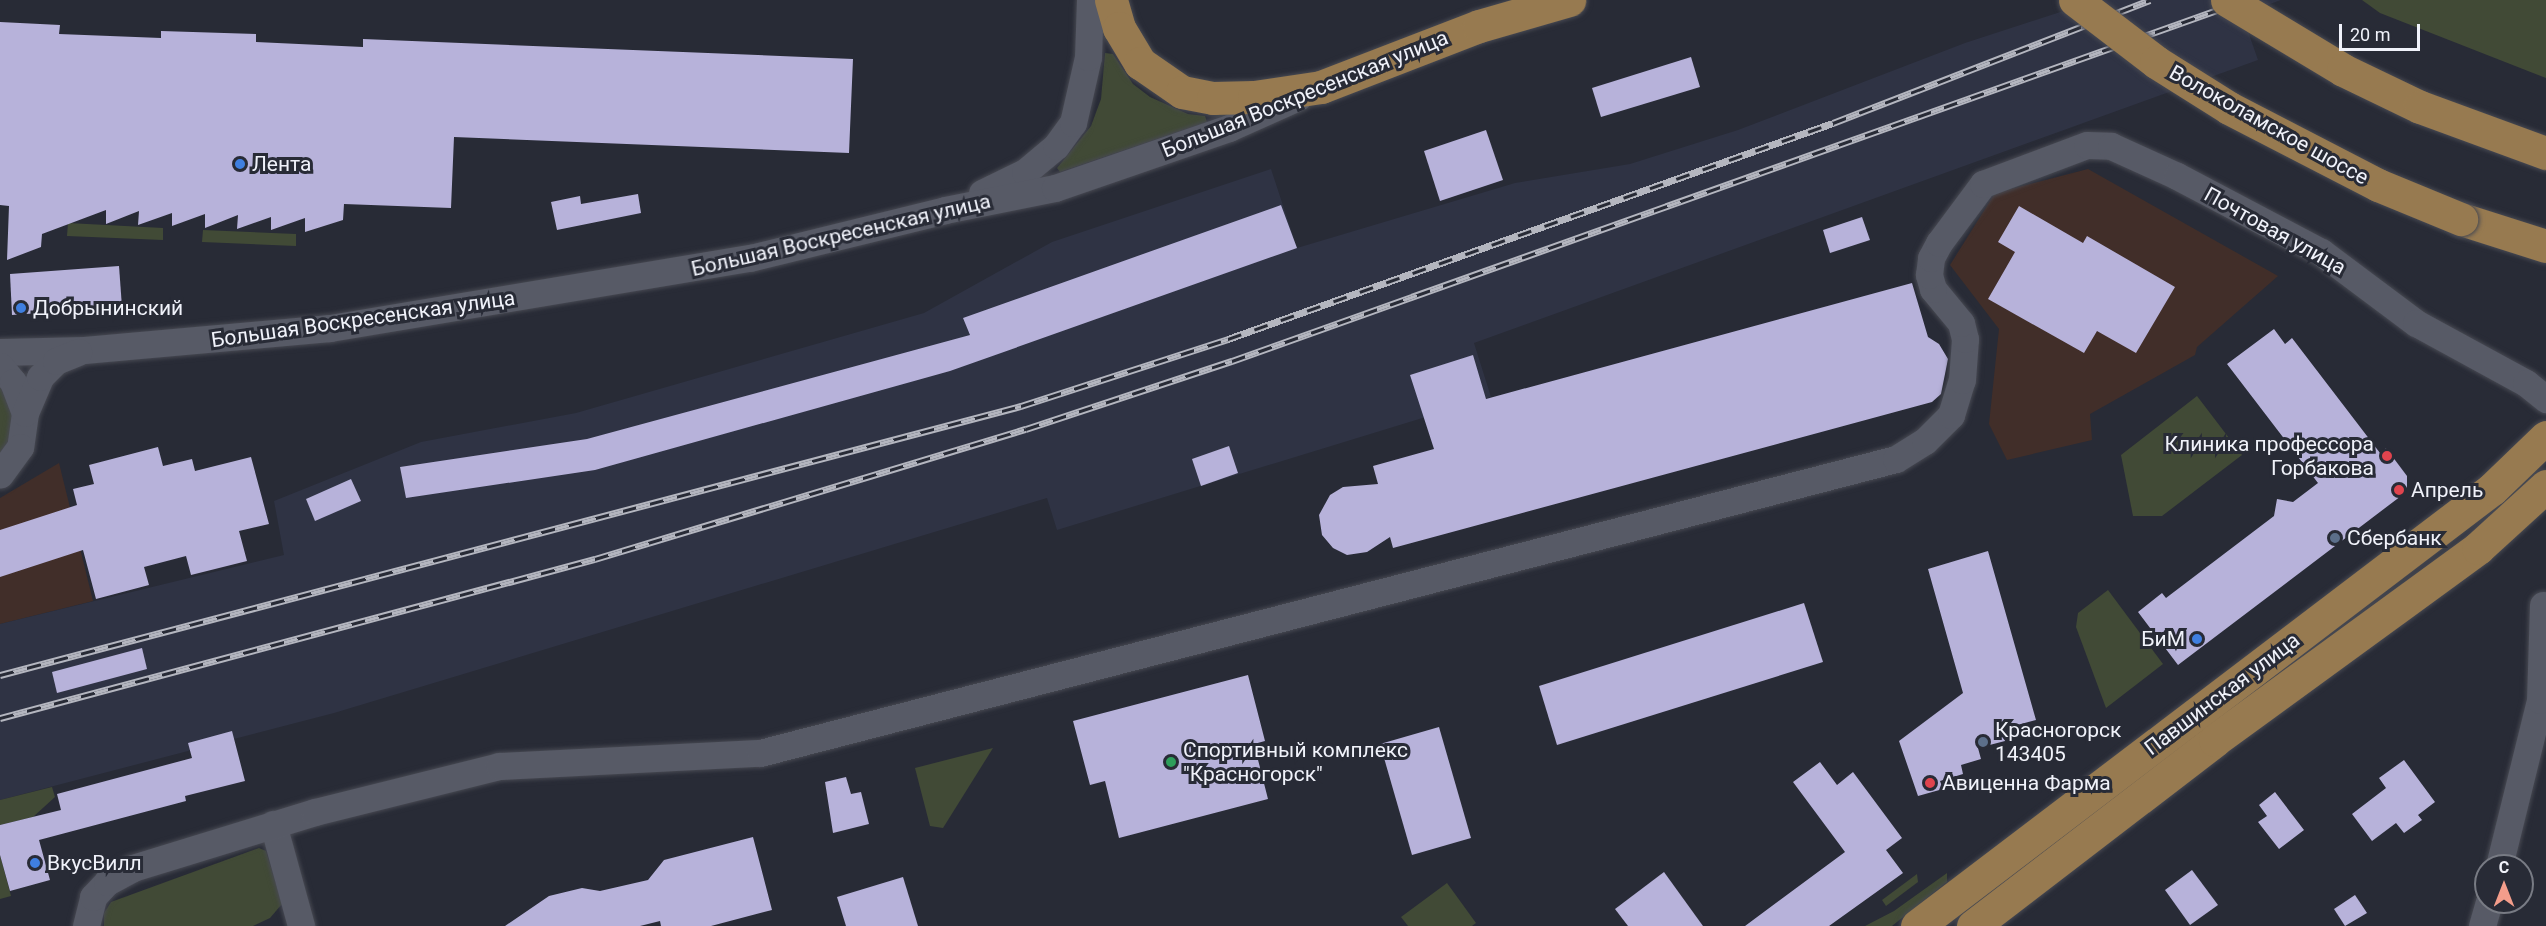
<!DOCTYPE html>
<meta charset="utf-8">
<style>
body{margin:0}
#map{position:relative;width:2546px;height:926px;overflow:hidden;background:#282b36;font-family:Roboto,sans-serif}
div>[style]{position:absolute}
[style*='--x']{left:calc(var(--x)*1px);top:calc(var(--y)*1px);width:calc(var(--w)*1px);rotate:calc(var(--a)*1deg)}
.commercial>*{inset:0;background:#412e29}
.built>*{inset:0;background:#2f3344}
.green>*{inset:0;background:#414a36}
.building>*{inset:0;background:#b7b2da}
.roads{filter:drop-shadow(0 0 2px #474952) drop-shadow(0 0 2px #474952)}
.minor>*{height:27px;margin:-13.5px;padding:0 13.5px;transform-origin:13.5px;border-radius:13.5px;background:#575a66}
.major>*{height:33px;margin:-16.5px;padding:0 16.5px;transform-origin:16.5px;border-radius:16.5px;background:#977a50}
.rail>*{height:7px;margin-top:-3.5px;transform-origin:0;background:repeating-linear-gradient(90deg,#282b36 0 14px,#b4b6bf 0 28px);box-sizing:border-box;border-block:2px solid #b4b6bf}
.bridges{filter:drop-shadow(0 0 2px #474952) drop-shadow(0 0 2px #474952)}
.major-bridge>*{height:33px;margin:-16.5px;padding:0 16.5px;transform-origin:16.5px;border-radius:16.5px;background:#977a50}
.dots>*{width:16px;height:16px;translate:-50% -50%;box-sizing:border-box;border:3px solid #282b36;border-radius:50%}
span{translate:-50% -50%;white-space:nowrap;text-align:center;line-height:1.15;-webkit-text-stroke:6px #282b36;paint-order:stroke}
.street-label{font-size:21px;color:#f0f2fa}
.poi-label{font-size:21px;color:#f0f2fa}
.left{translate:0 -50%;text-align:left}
.right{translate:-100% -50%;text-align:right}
.north{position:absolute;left:2474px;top:854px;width:60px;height:60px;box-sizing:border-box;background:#282b36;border:2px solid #787b84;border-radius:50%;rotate:0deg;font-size:16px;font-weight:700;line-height:24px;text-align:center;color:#f0f2fa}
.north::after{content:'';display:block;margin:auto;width:21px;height:27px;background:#f49d8b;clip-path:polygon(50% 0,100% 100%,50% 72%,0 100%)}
.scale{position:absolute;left:2339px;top:24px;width:81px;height:27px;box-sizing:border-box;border:3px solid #f0f2fa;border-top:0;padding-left:8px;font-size:18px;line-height:21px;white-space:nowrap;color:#f0f2fa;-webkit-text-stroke:4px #282b36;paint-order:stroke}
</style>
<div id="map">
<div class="commercial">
<i style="clip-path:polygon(2088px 169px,2278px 276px,2197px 347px,2195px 355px,2090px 414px,2092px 440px,2007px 460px,1989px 424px,1999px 329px,1950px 265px,1995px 193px)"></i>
<i style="clip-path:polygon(59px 463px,93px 601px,0 624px,0 498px)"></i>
</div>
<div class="built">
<i style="clip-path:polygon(2097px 0,2281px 0,2242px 14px,2258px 60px,1474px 343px,1491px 397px,1057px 530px,1047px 498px,334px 713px,0 800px,0 624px,284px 555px,274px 501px,421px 442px,576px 413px,924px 313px,1052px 242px,1271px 169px,1297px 248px,1515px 183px,1630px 164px,1738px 130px,1965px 43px)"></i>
</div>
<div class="green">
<i style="clip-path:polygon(2362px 0,2546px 0,2546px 78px,2380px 13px)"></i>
<i style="clip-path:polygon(1105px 53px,1113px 54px,1133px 84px,1150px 97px,1188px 114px,1205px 116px,1207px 122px,1060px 172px,1057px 168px,1091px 126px,1101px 99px)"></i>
<i style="clip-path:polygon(68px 223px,163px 228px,163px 240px,67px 236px)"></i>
<i style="clip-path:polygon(203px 230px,296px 234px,296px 246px,202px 242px)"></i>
<i style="clip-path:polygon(0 381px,14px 416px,12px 435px,0 457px)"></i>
<i style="clip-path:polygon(2197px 396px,2242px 455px,2162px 516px,2133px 516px,2121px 455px)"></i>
<i style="clip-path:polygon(2108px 590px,2163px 664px,2106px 708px,2076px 627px,2078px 613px)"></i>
<i style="clip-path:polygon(993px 748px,943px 828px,930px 826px,915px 768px)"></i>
<i style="clip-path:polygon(52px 787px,55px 797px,33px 817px,0 825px,0 800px)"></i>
<i style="clip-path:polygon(259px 848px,266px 851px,282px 904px,270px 918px,253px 926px,104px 926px,104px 913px,111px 902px)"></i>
<i style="clip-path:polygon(0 855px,11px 896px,0 899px)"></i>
<i style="clip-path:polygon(1947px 873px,1947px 882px,1892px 926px,1865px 926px,1894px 911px)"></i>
<i style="clip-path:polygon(1917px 874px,1918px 882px,1886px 906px,1882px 900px)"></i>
<i style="clip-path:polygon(1447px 883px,1476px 923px,1472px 926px,1408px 926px,1401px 917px)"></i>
</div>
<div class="building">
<i style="clip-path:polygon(0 22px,60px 25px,59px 34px,161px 38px,161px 31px,256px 34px,256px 42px,363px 47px,363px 39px,853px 59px,849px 153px,454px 137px,451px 208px,344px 204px,343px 220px,305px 232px,305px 218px,271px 230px,271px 217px,237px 229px,238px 215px,205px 228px,205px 214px,172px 226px,172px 213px,138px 225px,139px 211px,106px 224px,106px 210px,42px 234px,41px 247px,7px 260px,9px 206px,0 205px)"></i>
<i style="clip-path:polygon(1691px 57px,1700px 87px,1601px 117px,1592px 88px)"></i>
<i style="clip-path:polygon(1486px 130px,1503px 180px,1440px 201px,1424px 151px)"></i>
<i style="clip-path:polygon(638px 194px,641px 213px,557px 230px,551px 202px,580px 196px,581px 204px)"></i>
<i style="clip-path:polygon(1281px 205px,1297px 248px,950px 371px,595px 470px,406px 498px,400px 467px,587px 439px,970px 335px,963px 318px)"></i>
<i style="clip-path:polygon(2019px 206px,2083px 243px,2087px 236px,2175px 287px,2136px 353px,2097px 331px,2084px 353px,1988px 299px,2015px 252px,1998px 242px)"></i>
<i style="clip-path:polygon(1862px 217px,1870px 240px,1830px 253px,1823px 230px)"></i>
<i style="clip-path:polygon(119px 266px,122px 307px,12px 315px,10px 274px)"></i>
<i style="clip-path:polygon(1912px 283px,1928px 337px,1939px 344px,1948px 359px,1941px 394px,1932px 402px,1393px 548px,1390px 537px,1367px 552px,1347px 555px,1333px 548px,1322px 535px,1319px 515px,1330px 495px,1343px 487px,1378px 484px,1373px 466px,1434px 449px,1410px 375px,1473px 355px,1486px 399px)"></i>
<i style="clip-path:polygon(2274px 329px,2285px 344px,2292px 338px,2380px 453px,2386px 448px,2407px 476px,2407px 487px,2401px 496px,2178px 665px,2138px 612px,2162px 593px,2166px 598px,2274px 516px,2277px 499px,2293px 502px,2318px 483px,2227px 364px)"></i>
<i style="clip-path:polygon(1229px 446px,1238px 473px,1201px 486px,1192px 459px)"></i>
<i style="clip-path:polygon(158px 447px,163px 466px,192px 459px,195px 471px,251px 457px,269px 524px,239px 531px,247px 561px,191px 575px,186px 556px,144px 567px,149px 585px,96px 599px,83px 550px,0 577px,0 530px,77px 505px,73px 489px,94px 484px,89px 465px)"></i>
<i style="clip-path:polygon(351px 479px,361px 501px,315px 521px,306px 499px)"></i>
<i style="clip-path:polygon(1988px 551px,2036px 720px,2002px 729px,2005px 741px,1978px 748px,1981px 759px,1961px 765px,1963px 774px,1940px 781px,1943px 789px,1918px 796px,1899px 741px,1963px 693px,1928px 569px)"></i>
<i style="clip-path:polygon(1804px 603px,1823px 662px,1557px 745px,1539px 686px)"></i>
<i style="clip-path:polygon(142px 648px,147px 669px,57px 693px,52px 672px)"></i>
<i style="clip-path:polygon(1248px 675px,1265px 741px,1254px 744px,1268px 799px,1119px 838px,1105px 781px,1090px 785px,1073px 721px)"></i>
<i style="clip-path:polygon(1439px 727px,1471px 838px,1412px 855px,1380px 744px)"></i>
<i style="clip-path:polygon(232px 731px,245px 781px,185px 796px,186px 801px,39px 840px,50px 880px,10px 891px,0 855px,0 825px,61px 810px,57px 794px,192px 758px,188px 743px)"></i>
<i style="clip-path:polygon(2404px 760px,2435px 802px,2418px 815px,2422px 820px,2404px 833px,2396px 823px,2372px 841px,2352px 814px,2386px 788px,2379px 778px)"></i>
<i style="clip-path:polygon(1820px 762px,1837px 785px,1853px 772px,1902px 838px,1886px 850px,1903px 873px,1829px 926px,1745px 926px,1845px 852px,1793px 782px)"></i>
<i style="clip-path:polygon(846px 777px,851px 794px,861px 792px,869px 824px,833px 833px,825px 782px)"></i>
<i style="clip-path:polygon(2275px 792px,2304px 830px,2279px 849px,2258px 822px,2267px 816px,2259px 805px)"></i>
<i style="clip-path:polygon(753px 837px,772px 910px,711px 926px,661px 926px,660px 921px,640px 926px,505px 926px,549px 896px,582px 888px,600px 891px,648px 880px,664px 860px)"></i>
<i style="clip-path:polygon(2192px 870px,2218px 905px,2190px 925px,2165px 890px)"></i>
<i style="clip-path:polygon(1664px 872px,1703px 926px,1628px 926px,1615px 909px)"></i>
<i style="clip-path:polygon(903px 877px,918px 926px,846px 926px,837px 897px)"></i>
<i style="clip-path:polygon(2355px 895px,2367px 913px,2345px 926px,2334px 909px)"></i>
</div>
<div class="roads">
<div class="minor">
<i style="--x:982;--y:193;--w:48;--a:-26"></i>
<i style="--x:1025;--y:172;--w:40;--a:-40"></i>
<i style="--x:1056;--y:146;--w:29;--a:-54"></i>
<i style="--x:1073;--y:123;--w:68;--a:-77.2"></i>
<i style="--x:1088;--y:57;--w:57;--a:-88"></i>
<i style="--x:0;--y:352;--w:84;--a:-1.4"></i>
<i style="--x:84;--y:350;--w:247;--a:-5.1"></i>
<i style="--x:330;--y:328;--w:426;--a:-9.5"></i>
<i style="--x:750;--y:258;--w:201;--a:-13.8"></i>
<i style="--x:945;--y:210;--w:112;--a:-11.3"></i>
<i style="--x:1055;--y:188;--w:184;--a:-19"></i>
<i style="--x:1229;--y:128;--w:76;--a:-24.2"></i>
<i style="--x:0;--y:366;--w:21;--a:51"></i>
<i style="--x:13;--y:382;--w:33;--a:69"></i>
<i style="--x:25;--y:413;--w:34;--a:98"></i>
<i style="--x:20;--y:447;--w:34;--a:126"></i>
<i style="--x:25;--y:413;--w:39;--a:-67"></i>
<i style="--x:40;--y:377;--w:23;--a:-45"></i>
<i style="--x:56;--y:361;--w:24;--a:-22"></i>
<i style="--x:273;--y:824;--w:106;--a:74.6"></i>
<i style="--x:2499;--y:866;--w:171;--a:-76.1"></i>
<i style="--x:2540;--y:700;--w:95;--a:-88.2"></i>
<i style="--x:86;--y:926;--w:30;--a:-76"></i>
<i style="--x:93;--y:897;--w:21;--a:-47"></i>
<i style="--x:107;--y:882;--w:30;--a:-28"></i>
<i style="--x:133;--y:868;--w:190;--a:-17.1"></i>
<i style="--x:315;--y:812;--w:190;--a:-14"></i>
<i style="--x:499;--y:766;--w:261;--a:-2.9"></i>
<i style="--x:760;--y:753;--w:1173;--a:-14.51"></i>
<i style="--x:1896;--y:459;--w:34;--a:-32"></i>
<i style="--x:1925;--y:441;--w:37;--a:-45"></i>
<i style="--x:1951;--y:415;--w:37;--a:-73"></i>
<i style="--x:1962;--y:380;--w:41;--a:-85.8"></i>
<i style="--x:1965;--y:339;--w:16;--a:-104"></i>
<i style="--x:1961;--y:323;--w:44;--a:-129.5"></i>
<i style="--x:1933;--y:289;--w:15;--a:-106"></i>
<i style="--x:1929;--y:275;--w:17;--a:-83"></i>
<i style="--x:1931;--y:258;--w:17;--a:-62"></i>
<i style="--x:1939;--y:243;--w:74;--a:-53.3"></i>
<i style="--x:1983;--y:184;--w:111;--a:-20.6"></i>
<i style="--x:2087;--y:145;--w:24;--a:2"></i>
<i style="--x:2111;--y:146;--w:72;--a:24.4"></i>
<i style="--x:2177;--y:176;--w:163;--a:27.8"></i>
<i style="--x:2321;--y:252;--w:119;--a:36.8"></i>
<i style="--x:2416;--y:323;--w:125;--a:28.6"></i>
<i style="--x:2526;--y:383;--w:26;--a:39"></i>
<i style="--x:2482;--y:926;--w:25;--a:-74"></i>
</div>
<div class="major">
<i style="--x:1111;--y:0;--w:29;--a:74"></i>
<i style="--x:1119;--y:28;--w:41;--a:59"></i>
<i style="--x:1140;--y:63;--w:51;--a:34.6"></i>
<i style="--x:1182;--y:92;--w:32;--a:11"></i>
<i style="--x:1213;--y:98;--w:41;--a:-1.4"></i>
<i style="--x:1254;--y:97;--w:68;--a:-8.5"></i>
<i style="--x:1321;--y:87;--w:169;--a:-21.1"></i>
<i style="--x:1479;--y:26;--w:94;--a:-16.1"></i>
<i style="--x:2461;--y:219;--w:89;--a:17.6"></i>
<i style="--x:1917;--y:926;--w:722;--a:-37.23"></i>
<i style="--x:2492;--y:489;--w:75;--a:-43.9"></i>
<i style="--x:1973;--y:926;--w:305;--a:-37.5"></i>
<i style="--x:2215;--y:740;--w:326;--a:-36.1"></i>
<i style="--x:2478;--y:548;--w:92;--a:-42.4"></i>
</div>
</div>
<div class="rail">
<i style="--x:0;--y:675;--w:1056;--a:-14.76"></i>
<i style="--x:1021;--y:406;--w:218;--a:-17.9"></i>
<i style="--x:1228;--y:339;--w:642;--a:-19.65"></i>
<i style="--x:1833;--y:123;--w:340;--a:-21.2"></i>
<i style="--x:0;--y:718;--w:616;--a:-14.96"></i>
<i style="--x:595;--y:559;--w:450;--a:-16.8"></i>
<i style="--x:1026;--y:429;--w:217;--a:-18.3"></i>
<i style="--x:1232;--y:361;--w:1075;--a:-19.61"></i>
</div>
<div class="bridges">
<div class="major-bridge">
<i style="--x:2075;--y:0;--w:102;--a:37.4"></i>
<i style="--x:2156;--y:62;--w:86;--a:32.2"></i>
<i style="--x:2229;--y:108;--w:168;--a:27.3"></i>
<i style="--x:2378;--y:185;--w:90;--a:22.3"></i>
<i style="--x:2227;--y:0;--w:135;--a:31.1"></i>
<i style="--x:2343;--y:70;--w:85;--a:25.7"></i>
<i style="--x:2420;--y:107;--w:134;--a:20.1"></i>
</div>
</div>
<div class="dots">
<i style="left:240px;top:164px;background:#3f7fe0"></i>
<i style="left:21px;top:308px;background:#3f7fe0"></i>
<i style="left:2387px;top:456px;background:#e0444e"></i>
<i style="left:2399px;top:490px;background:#e0444e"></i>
<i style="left:2335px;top:538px;background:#5c6f8a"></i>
<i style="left:2197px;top:639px;background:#3f7fe0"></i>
<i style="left:1983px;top:742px;background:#5c6f8a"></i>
<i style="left:1171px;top:762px;background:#2e9e5b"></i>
<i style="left:1930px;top:783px;background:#e0444e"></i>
<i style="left:35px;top:863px;background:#3f7fe0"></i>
</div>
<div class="street-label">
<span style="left:1305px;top:94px;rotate:-22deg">Большая Воскресенская улица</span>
<span style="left:2269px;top:125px;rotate:29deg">Волоколамское шоссе</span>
<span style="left:2275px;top:231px;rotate:29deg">Почтовая улица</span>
<span style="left:841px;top:235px;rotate:-13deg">Большая Воскресенская улица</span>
<span style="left:363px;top:319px;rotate:-8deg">Большая Воскресенская улица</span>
<span style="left:2222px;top:694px;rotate:-37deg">Павшинская улица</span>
</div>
<div class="poi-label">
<span class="left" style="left:252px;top:164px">Лента</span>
<span class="left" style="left:33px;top:308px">Добрынинский</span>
<span class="right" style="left:2374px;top:456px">Клиника профессора<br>Горбакова</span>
<span class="left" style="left:2411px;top:490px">Апрель</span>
<span class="left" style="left:2347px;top:538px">Сбербанк</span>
<span class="right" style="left:2185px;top:639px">БиМ</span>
<span class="left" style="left:1995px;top:742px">Красногорск<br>143405</span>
<span class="left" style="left:1183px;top:762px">Спортивный комплекс<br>"Красногорск"</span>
<span class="left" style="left:1942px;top:783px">Авиценна Фарма</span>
<span class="left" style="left:47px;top:863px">ВкусВилл</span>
</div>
<div class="north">С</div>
<div class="scale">20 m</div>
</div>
